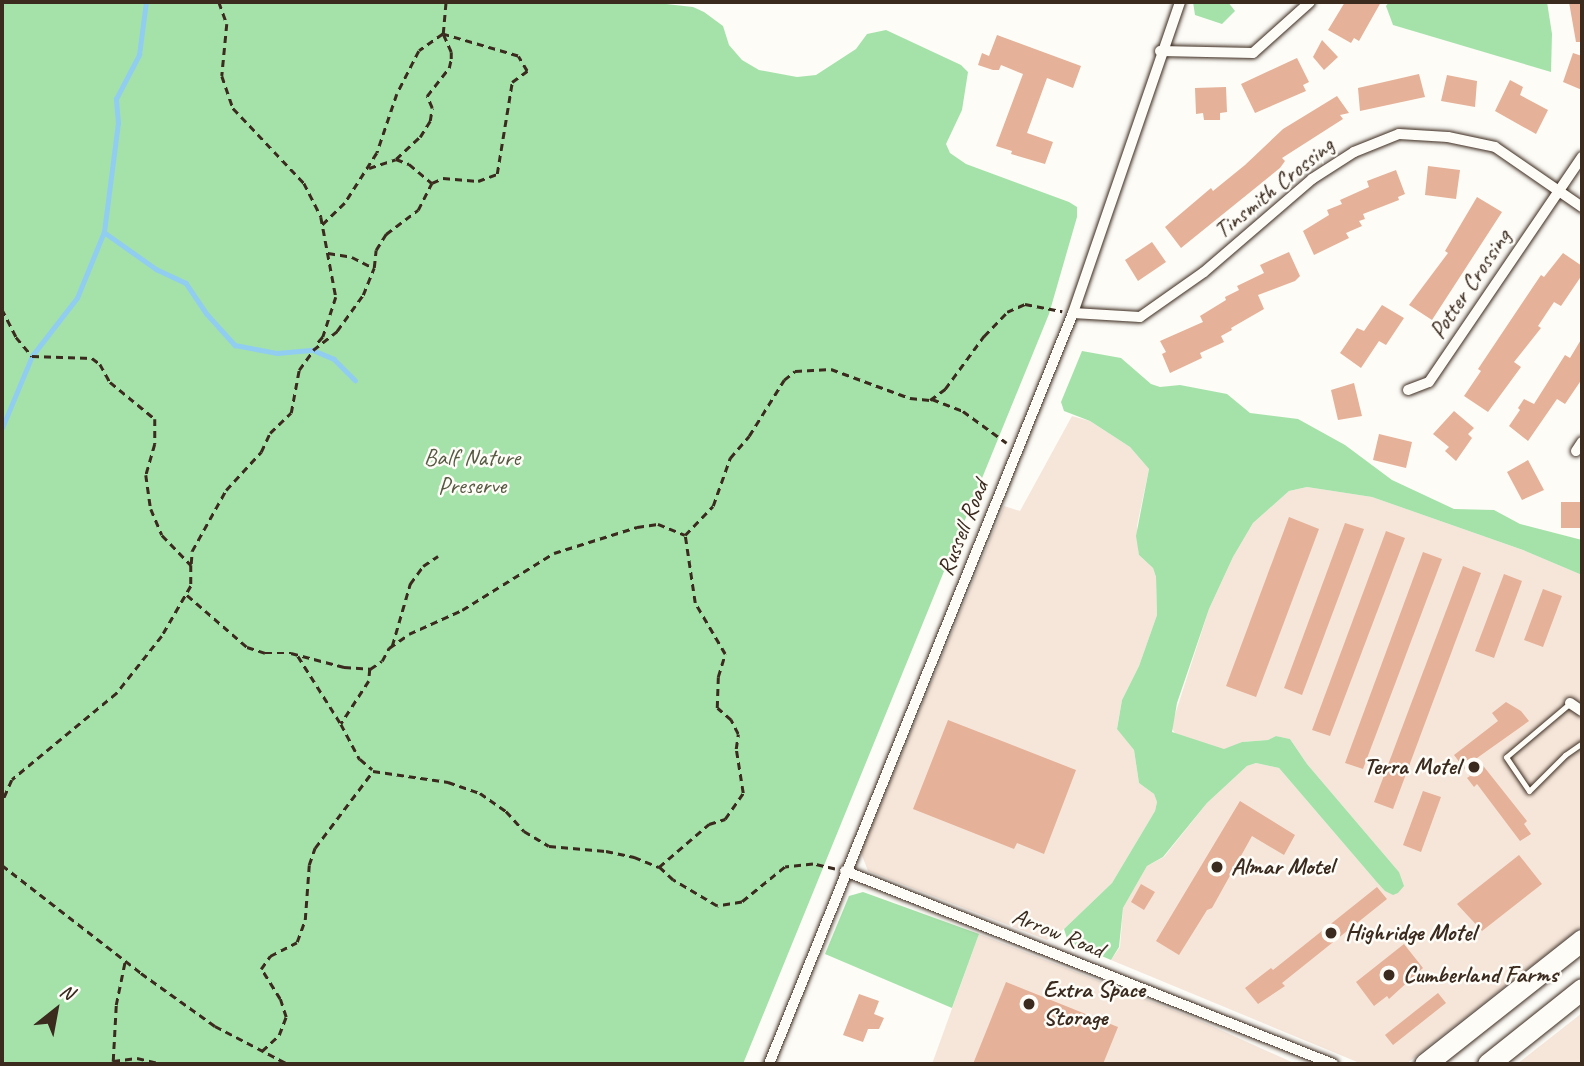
<!DOCTYPE html>
<style>
body{margin:0}
#map{position:relative;width:1584px;height:1066px;overflow:hidden;background:#fdfcf7;font-family:Caveat,sans-serif}
div>[style]{position:absolute}
[style*='--x']{left:calc(var(--x)*1px);top:calc(var(--y)*1px);width:calc(var(--w)*1px);rotate:calc(var(--a)*1deg)}
.built>*{inset:0;background:#f6e6da}
.green>*{inset:0;background:#a5e2a9}
.stream>*{height:4.5px;margin:-2.25px;padding:0 2.25px;transform-origin:2.25px;border-radius:2.25px;background:#91cdf1}
.building>*{inset:0;background:#e5b198}
.path>*{height:2.5px;margin-top:-1.25px;transform-origin:0;background:repeating-linear-gradient(90deg,#3b2a1e 0 7px,transparent 0 12px)}
.roads{filter:drop-shadow(0 0 2px #3b2a1e) drop-shadow(0 0 2px #3b2a1e)}
.lane>*{height:5px;margin:-2.5px;padding:0 2.5px;transform-origin:2.5px;border-radius:2.5px;background:#fdfcf7}
.street>*{height:10px;margin:-5px;padding:0 5px;transform-origin:5px;border-radius:5px;background:#fdfcf7}
.highway>*{height:21px;margin:-10.5px;padding:0 10.5px;transform-origin:10.5px;border-radius:10.5px;background:#fdfcf7}
.dots>*{width:19px;height:19px;translate:-50% -50%;box-sizing:border-box;border:4px solid #fdfcf7;border-radius:50%}
span{translate:-50% -50%;white-space:nowrap;text-align:center;line-height:1.15;-webkit-text-stroke:5px #fdfcf7;paint-order:stroke}
.street-label{font-size:24px;color:#3b2a1e}
.park-label{font-size:24px;color:#565841}
.poi-label{font-size:24px;color:#3b2a1e;font-weight:700}
.right{translate:-100% -50%;text-align:right}
.left{translate:0 -50%;text-align:left}
.frame{position:absolute;inset:0;border:4px solid #3b2a1e;pointer-events:none}
.north{position:absolute;left:21px;top:975px;width:70px;height:70px;-webkit-text-stroke:5px #fdfcf7;paint-order:stroke;rotate:31deg;font-size:19px;font-weight:700;line-height:28px;text-align:center;color:#3b2a1e}
.north::after{content:'';display:block;margin:auto;width:24px;height:32px;background:#3b2a1e;clip-path:polygon(50% 0,100% 100%,50% 72%,0 100%)}
</style>
<div id="map">
<div class="built">
<i style="clip-path:polygon(1072px 416px,1090px 421px,1130px 447px,1149px 469px,1137px 526px,1139px 555px,1153px 568px,1156px 577px,1157px 615px,1139px 666px,1122px 700px,1117px 728px,1134px 750px,1139px 783px,1154px 794px,1157px 802px,1155px 811px,1112px 883px,1064px 929px,1047px 940px,868px 871px,861px 853px,1004px 506px,1020px 511px)"></i>
<i style="clip-path:polygon(1307px 487px,1372px 497px,1523px 550px,1582px 575px,1582px 926px,1406px 1064px,1362px 1064px,1111px 960px,1120px 947px,1123px 908px,1147px 866px,1164px 857px,1207px 803px,1247px 766px,1256px 763px,1279px 768px,1375px 880px,1399px 872px,1307px 764px,1290px 739px,1276px 736px,1268px 740px,1242px 742px,1225px 750px,1176px 735px,1171px 727px,1209px 609px,1233px 557px,1253px 523px,1289px 491px)"></i>
<i style="clip-path:polygon(979px 934px,1194px 1018px,1296px 1064px,932px 1064px)"></i>
<i style="clip-path:polygon(1582px 1013px,1582px 1064px,1517px 1064px)"></i>
</div>
<div class="green">
<i style="clip-path:polygon(2px 2px,648px 2px,693px 7px,704px 12px,723px 26px,729px 45px,742px 60px,759px 70px,797px 77px,816px 75px,856px 49px,867px 34px,886px 30px,961px 65px,968px 72px,962px 110px,946px 144px,950px 153px,966px 164px,1069px 202px,1077px 207px,1077px 217px,1049px 314px,743px 1064px,2px 1064px)"></i>
<i style="clip-path:polygon(1193px 2px,1228px 2px,1235px 11px,1222px 24px,1195px 15px)"></i>
<i style="clip-path:polygon(1389px 2px,1547px 2px,1552px 34px,1551px 72px,1393px 25px,1386px 6px)"></i>
<i style="clip-path:polygon(1082px 351px,1121px 358px,1151px 384px,1160px 387px,1180px 385px,1227px 394px,1250px 413px,1298px 419px,1345px 445px,1392px 480px,1454px 509px,1494px 510px,1520px 524px,1582px 540px,1582px 575px,1523px 550px,1372px 497px,1307px 487px,1289px 491px,1253px 523px,1233px 557px,1209px 609px,1177px 703px,1172px 732px,1224px 749px,1242px 742px,1268px 740px,1276px 736px,1290px 739px,1307px 764px,1399px 872px,1404px 886px,1398px 893px,1393px 895px,1385px 891px,1375px 880px,1279px 768px,1256px 763px,1247px 766px,1207px 803px,1163px 857px,1147px 866px,1123px 908px,1119px 947px,1111px 960px,1068px 942px,1064px 929px,1112px 883px,1155px 811px,1157px 802px,1154px 794px,1139px 783px,1134px 750px,1117px 729px,1122px 700px,1139px 666px,1157px 615px,1156px 577px,1153px 568px,1139px 555px,1136px 536px,1149px 469px,1130px 447px,1090px 421px,1064px 411px,1061px 402px)"></i>
<i style="clip-path:polygon(863px 892px,979px 934px,952px 1008px,825px 954px,849px 896px)"></i>
</div>
<div class="stream">
<i style="--x:104;--y:232;--w:64;--a:35.4"></i>
<i style="--x:156;--y:269;--w:33;--a:25"></i>
<i style="--x:186;--y:283;--w:37;--a:56"></i>
<i style="--x:207;--y:314;--w:42;--a:47.9"></i>
<i style="--x:235;--y:345;--w:43;--a:10.8"></i>
<i style="--x:277;--y:353;--w:36;--a:-5"></i>
<i style="--x:313;--y:350;--w:23;--a:23"></i>
<i style="--x:334;--y:359;--w:30;--a:45"></i>
<i style="--x:2;--y:428;--w:78;--a:-67.4"></i>
<i style="--x:32;--y:356;--w:73;--a:-52.2"></i>
<i style="--x:77;--y:298;--w:71;--a:-67.8"></i>
<i style="--x:104;--y:232;--w:110;--a:-82.7"></i>
<i style="--x:118;--y:123;--w:24;--a:-95"></i>
<i style="--x:116;--y:99;--w:50;--a:-62.4"></i>
<i style="--x:139;--y:55;--w:53;--a:-82.5"></i>
</div>
<div class="building">
<i style="clip-path:polygon(1345px 2px,1381px 2px,1359px 41px,1354px 38px,1351px 43px,1328px 30px)"></i>
<i style="clip-path:polygon(1569px 2px,1582px 2px,1582px 42px,1576px 42px)"></i>
<i style="clip-path:polygon(997px 35px,1081px 66px,1073px 88px,1047px 78px,1027px 133px,1053px 142px,1045px 164px,1011px 154px,1012px 151px,996px 146px,1023px 74px,1001px 65px,999px 70px,993px 70px,978px 65px,982px 53px,989px 56px)"></i>
<i style="clip-path:polygon(1322px 40px,1338px 57px,1324px 70px,1313px 57px)"></i>
<i style="clip-path:polygon(1573px 53px,1582px 56px,1582px 90px,1563px 82px)"></i>
<i style="clip-path:polygon(1297px 58px,1309px 82px,1303px 85px,1306px 91px,1255px 113px,1241px 84px)"></i>
<i style="clip-path:polygon(1419px 74px,1425px 97px,1360px 111px,1358px 88px)"></i>
<i style="clip-path:polygon(1447px 75px,1477px 81px,1475px 107px,1441px 101px)"></i>
<i style="clip-path:polygon(1510px 80px,1523px 87px,1520px 95px,1548px 110px,1536px 134px,1495px 111px)"></i>
<i style="clip-path:polygon(1226px 87px,1227px 112px,1220px 113px,1220px 120px,1204px 120px,1203px 113px,1196px 114px,1195px 88px)"></i>
<i style="clip-path:polygon(1337px 96px,1349px 113px,1340px 115px,1343px 119px,1282px 158px,1285px 161px,1280px 168px,1181px 248px,1165px 227px,1211px 188px,1213px 191px,1245px 165px,1283px 129px)"></i>
<i style="clip-path:polygon(1428px 166px,1460px 170px,1456px 199px,1425px 195px)"></i>
<i style="clip-path:polygon(1396px 170px,1405px 194px,1398px 197px,1399px 200px,1363px 214px,1365px 219px,1359px 221px,1362px 226px,1346px 233px,1349px 238px,1314px 255px,1303px 231px,1329px 215px,1327px 210px,1342px 204px,1340px 200px,1369px 187px,1367px 181px)"></i>
<i style="clip-path:polygon(1477px 197px,1502px 212px,1432px 320px,1409px 305px,1448px 253px,1445px 251px)"></i>
<i style="clip-path:polygon(1152px 242px,1166px 262px,1138px 281px,1125px 260px)"></i>
<i style="clip-path:polygon(1289px 252px,1300px 276px,1295px 281px,1258px 295px,1264px 309px,1231px 328px,1232px 330px,1221px 336px,1224px 342px,1200px 353px,1202px 358px,1170px 373px,1162px 354px,1166px 352px,1160px 341px,1203px 322px,1200px 316px,1226px 300px,1225px 297px,1239px 290px,1237px 286px,1264px 273px,1260px 265px)"></i>
<i style="clip-path:polygon(1563px 253px,1582px 266px,1582px 275px,1561px 306px,1554px 302px,1538px 326px,1541px 328px,1514px 362px,1521px 367px,1488px 412px,1464px 396px,1481px 371px,1478px 369px,1482px 363px,1541px 275px,1544px 277px)"></i>
<i style="clip-path:polygon(1382px 305px,1404px 318px,1386px 345px,1379px 341px,1361px 368px,1340px 353px,1357px 328px,1364px 331px)"></i>
<i style="clip-path:polygon(1582px 338px,1582px 379px,1565px 404px,1557px 399px,1528px 441px,1509px 426px,1520px 410px,1518px 408px,1524px 399px,1534px 404px,1565px 355px,1570px 358px)"></i>
<i style="clip-path:polygon(1354px 383px,1362px 416px,1338px 420px,1331px 390px)"></i>
<i style="clip-path:polygon(1454px 411px,1474px 428px,1468px 434px,1472px 438px,1456px 461px,1445px 451px,1449px 447px,1433px 434px)"></i>
<i style="clip-path:polygon(1379px 434px,1412px 442px,1406px 468px,1373px 460px)"></i>
<i style="clip-path:polygon(1528px 460px,1544px 490px,1522px 500px,1507px 472px)"></i>
<i style="clip-path:polygon(1561px 502px,1582px 502px,1582px 528px,1561px 528px)"></i>
<i style="clip-path:polygon(1289px 517px,1319px 529px,1256px 697px,1226px 686px)"></i>
<i style="clip-path:polygon(1345px 523px,1364px 529px,1302px 695px,1284px 688px)"></i>
<i style="clip-path:polygon(1386px 531px,1405px 538px,1330px 736px,1312px 730px)"></i>
<i style="clip-path:polygon(1423px 552px,1442px 559px,1363px 769px,1345px 763px)"></i>
<i style="clip-path:polygon(1463px 566px,1481px 573px,1393px 809px,1374px 802px)"></i>
<i style="clip-path:polygon(1504px 574px,1522px 581px,1494px 658px,1475px 651px)"></i>
<i style="clip-path:polygon(1543px 589px,1562px 596px,1543px 647px,1524px 640px)"></i>
<i style="clip-path:polygon(1506px 702px,1521px 711px,1529px 721px,1477px 758px,1527px 821px,1524px 824px,1531px 834px,1520px 841px,1477px 784px,1474px 787px,1467px 778px,1470px 776px,1454px 755px,1498px 721px,1492px 713px)"></i>
<i style="clip-path:polygon(948px 720px,1076px 770px,1044px 854px,1017px 843px,1014px 849px,913px 809px)"></i>
<i style="clip-path:polygon(1423px 791px,1441px 797px,1421px 852px,1403px 845px)"></i>
<i style="clip-path:polygon(1240px 801px,1295px 835px,1284px 855px,1252px 836px,1212px 908px,1207px 910px,1179px 955px,1156px 941px)"></i>
<i style="clip-path:polygon(1519px 855px,1542px 884px,1482px 931px,1457px 904px)"></i>
<i style="clip-path:polygon(1141px 884px,1155px 892px,1144px 910px,1131px 902px)"></i>
<i style="clip-path:polygon(1377px 887px,1387px 899px,1282px 983px,1285px 986px,1258px 1004px,1245px 988px,1271px 968px,1273px 970px)"></i>
<i style="clip-path:polygon(1404px 944px,1423px 968px,1389px 999px,1387px 996px,1374px 1006px,1356px 982px)"></i>
<i style="clip-path:polygon(1006px 982px,1118px 1027px,1103px 1064px,973px 1064px)"></i>
<i style="clip-path:polygon(1438px 993px,1446px 1003px,1393px 1045px,1385px 1035px)"></i>
<i style="clip-path:polygon(859px 994px,879px 1001px,874px 1014px,884px 1018px,879px 1029px,868px 1029px,863px 1042px,843px 1035px)"></i>
</div>
<div class="path">
<i style="--x:219;--y:2;--w:23;--a:70"></i>
<i style="--x:227;--y:24;--w:52;--a:95.5"></i>
<i style="--x:222;--y:76;--w:34;--a:71"></i>
<i style="--x:233;--y:108;--w:103;--a:46.6"></i>
<i style="--x:304;--y:183;--w:38;--a:63"></i>
<i style="--x:321;--y:217;--w:81;--a:79.4"></i>
<i style="--x:336;--y:297;--w:42;--a:108"></i>
<i style="--x:323;--y:337;--w:11;--a:131"></i>
<i style="--x:2;--y:3;--w:1;--a:-90"></i>
<i style="--x:396;--y:159;--w:14;--a:21"></i>
<i style="--x:409;--y:164;--w:30;--a:40"></i>
<i style="--x:369;--y:168;--w:28;--a:-18"></i>
<i style="--x:396;--y:159;--w:33;--a:-43"></i>
<i style="--x:420;--y:137;--w:19;--a:-58"></i>
<i style="--x:430;--y:121;--w:13;--a:-81"></i>
<i style="--x:432;--y:108;--w:13;--a:-113"></i>
<i style="--x:427;--y:96;--w:36;--a:-52"></i>
<i style="--x:449;--y:68;--w:9;--a:-77"></i>
<i style="--x:451;--y:59;--w:7;--a:-90"></i>
<i style="--x:451;--y:52;--w:20;--a:-114"></i>
<i style="--x:443;--y:34;--w:32;--a:-85"></i>
<i style="--x:328;--y:253;--w:24;--a:9"></i>
<i style="--x:352;--y:257;--w:25;--a:27"></i>
<i style="--x:2;--y:309;--w:31;--a:63"></i>
<i style="--x:16;--y:337;--w:25;--a:50"></i>
<i style="--x:32;--y:356;--w:60;--a:1.9"></i>
<i style="--x:92;--y:358;--w:10;--a:37"></i>
<i style="--x:100;--y:364;--w:21;--a:61"></i>
<i style="--x:110;--y:382;--w:58;--a:39.4"></i>
<i style="--x:155;--y:419;--w:25;--a:90"></i>
<i style="--x:155;--y:444;--w:32;--a:106"></i>
<i style="--x:146;--y:475;--w:34;--a:82"></i>
<i style="--x:151;--y:509;--w:28;--a:67"></i>
<i style="--x:162;--y:535;--w:42;--a:46"></i>
<i style="--x:191;--y:565;--w:21;--a:90"></i>
<i style="--x:191;--y:586;--w:58;--a:120.1"></i>
<i style="--x:162;--y:636;--w:73;--a:128.3"></i>
<i style="--x:117;--y:693;--w:136;--a:140.4"></i>
<i style="--x:12;--y:780;--w:24;--a:114"></i>
<i style="--x:313;--y:350;--w:31;--a:-38"></i>
<i style="--x:337;--y:331;--w:44;--a:-54.2"></i>
<i style="--x:363;--y:295;--w:29;--a:-68"></i>
<i style="--x:374;--y:268;--w:18;--a:-84"></i>
<i style="--x:376;--y:250;--w:19;--a:-58"></i>
<i style="--x:386;--y:234;--w:40;--a:-37"></i>
<i style="--x:418;--y:210;--w:30;--a:-63"></i>
<i style="--x:432;--y:183;--w:12;--a:-24"></i>
<i style="--x:443;--y:178;--w:35;--a:5"></i>
<i style="--x:478;--y:181;--w:20;--a:-20"></i>
<i style="--x:497;--y:174;--w:93;--a:-80.7"></i>
<i style="--x:512;--y:82;--w:19;--a:-36"></i>
<i style="--x:527;--y:71;--w:17;--a:-121"></i>
<i style="--x:518;--y:56;--w:78;--a:-163.7"></i>
<i style="--x:443;--y:34;--w:29;--a:145"></i>
<i style="--x:419;--y:51;--w:48;--a:117.1"></i>
<i style="--x:397;--y:94;--w:62;--a:108.7"></i>
<i style="--x:377;--y:153;--w:59;--a:122.6"></i>
<i style="--x:345;--y:203;--w:32;--a:136"></i>
<i style="--x:932;--y:399;--w:33;--a:21"></i>
<i style="--x:963;--y:411;--w:54;--a:36"></i>
<i style="--x:191;--y:564;--w:13;--a:-86"></i>
<i style="--x:192;--y:551;--w:70;--a:-60.9"></i>
<i style="--x:226;--y:490;--w:52;--a:-47.4"></i>
<i style="--x:261;--y:452;--w:21;--a:-65"></i>
<i style="--x:270;--y:433;--w:29;--a:-44"></i>
<i style="--x:291;--y:413;--w:44;--a:-79.5"></i>
<i style="--x:299;--y:370;--w:24;--a:-54"></i>
<i style="--x:187;--y:595;--w:79;--a:40.9"></i>
<i style="--x:247;--y:647;--w:19;--a:18"></i>
<i style="--x:265;--y:653;--w:26;--a:0"></i>
<i style="--x:291;--y:653;--w:55;--a:14.8"></i>
<i style="--x:344;--y:667;--w:26;--a:4"></i>
<i style="--x:370;--y:669;--w:14;--a:-34"></i>
<i style="--x:382;--y:661;--w:15;--a:-62"></i>
<i style="--x:389;--y:648;--w:24;--a:-35"></i>
<i style="--x:409;--y:634;--w:58;--a:-24.4"></i>
<i style="--x:462;--y:610;--w:108;--a:-31.8"></i>
<i style="--x:554;--y:553;--w:87;--a:-17.4"></i>
<i style="--x:637;--y:527;--w:21;--a:-8"></i>
<i style="--x:658;--y:524;--w:29;--a:22"></i>
<i style="--x:392;--y:646;--w:65;--a:-73.8"></i>
<i style="--x:410;--y:584;--w:22;--a:-54"></i>
<i style="--x:423;--y:566;--w:18;--a:-34"></i>
<i style="--x:298;--y:656;--w:80;--a:57.7"></i>
<i style="--x:370;--y:669;--w:12;--a:95"></i>
<i style="--x:369;--y:681;--w:51;--a:123.1"></i>
<i style="--x:341;--y:724;--w:40;--a:62"></i>
<i style="--x:360;--y:759;--w:16;--a:40"></i>
<i style="--x:2;--y:865;--w:176;--a:37.8"></i>
<i style="--x:141;--y:973;--w:91;--a:35.6"></i>
<i style="--x:215;--y:1026;--w:82;--a:27.5"></i>
<i style="--x:835;--y:869;--w:23;--a:-167"></i>
<i style="--x:813;--y:864;--w:28;--a:174"></i>
<i style="--x:785;--y:867;--w:55;--a:140.9"></i>
<i style="--x:742;--y:902;--w:25;--a:171"></i>
<i style="--x:717;--y:906;--w:51;--a:-149.4"></i>
<i style="--x:673;--y:880;--w:19;--a:-137"></i>
<i style="--x:659;--y:867;--w:66;--a:-40.7"></i>
<i style="--x:709;--y:824;--w:17;--a:-17"></i>
<i style="--x:725;--y:819;--w:32;--a:-55"></i>
<i style="--x:743;--y:793;--w:45;--a:-99"></i>
<i style="--x:736;--y:749;--w:15;--a:-82"></i>
<i style="--x:738;--y:734;--w:16;--a:-117"></i>
<i style="--x:731;--y:720;--w:18;--a:-139"></i>
<i style="--x:717;--y:708;--w:31;--a:-88"></i>
<i style="--x:718;--y:677;--w:24;--a:-73"></i>
<i style="--x:725;--y:654;--w:59;--a:-120.5"></i>
<i style="--x:695;--y:603;--w:69;--a:-98.4"></i>
<i style="--x:685;--y:535;--w:40;--a:-46"></i>
<i style="--x:713;--y:506;--w:51;--a:-70.5"></i>
<i style="--x:730;--y:458;--w:29;--a:-49"></i>
<i style="--x:749;--y:436;--w:66;--a:-58"></i>
<i style="--x:784;--y:380;--w:14;--a:-39"></i>
<i style="--x:795;--y:371;--w:36;--a:-3"></i>
<i style="--x:831;--y:369;--w:84;--a:20.2"></i>
<i style="--x:910;--y:398;--w:20;--a:6"></i>
<i style="--x:930;--y:400;--w:19;--a:-36"></i>
<i style="--x:945;--y:389;--w:66;--a:-53.7"></i>
<i style="--x:984;--y:336;--w:33;--a:-46"></i>
<i style="--x:1007;--y:312;--w:20;--a:-24"></i>
<i style="--x:1025;--y:304;--w:38;--a:11"></i>
<i style="--x:262;--y:1051;--w:23;--a:-43"></i>
<i style="--x:279;--y:1035;--w:19;--a:-69"></i>
<i style="--x:286;--y:1017;--w:19;--a:-108"></i>
<i style="--x:280;--y:999;--w:36;--a:-122"></i>
<i style="--x:261;--y:969;--w:16;--a:-55"></i>
<i style="--x:270;--y:956;--w:30;--a:-27"></i>
<i style="--x:297;--y:942;--w:23;--a:-70"></i>
<i style="--x:305;--y:920;--w:55;--a:-85.8"></i>
<i style="--x:309;--y:865;--w:18;--a:-71"></i>
<i style="--x:315;--y:848;--w:96;--a:-53"></i>
<i style="--x:373;--y:771;--w:76;--a:8.3"></i>
<i style="--x:448;--y:782;--w:34;--a:19"></i>
<i style="--x:480;--y:793;--w:32;--a:35"></i>
<i style="--x:506;--y:811;--w:27;--a:48"></i>
<i style="--x:524;--y:831;--w:29;--a:31"></i>
<i style="--x:549;--y:846;--w:57;--a:5"></i>
<i style="--x:606;--y:851;--w:29;--a:12"></i>
<i style="--x:634;--y:857;--w:27;--a:22"></i>
<i style="--x:113;--y:1061;--w:56;--a:-86.9"></i>
<i style="--x:116;--y:1005;--w:45;--a:-78.4"></i>
<i style="--x:113;--y:1064;--w:3;--a:-90"></i>
<i style="--x:113;--y:1061;--w:24;--a:-7"></i>
<i style="--x:137;--y:1058;--w:26;--a:13"></i>
</div>
<div class="roads">
<div class="lane">
<i style="--x:1569;--y:704;--w:82;--a:139.9"></i>
<i style="--x:1506;--y:757;--w:41;--a:55.9"></i>
<i style="--x:1529;--y:791;--w:51;--a:-45"></i>
<i style="--x:1565;--y:755;--w:21;--a:-35"></i>
</div>
<div class="street">
<i style="--x:1160;--y:51;--w:93;--a:1.2"></i>
<i style="--x:1253;--y:53;--w:76;--a:-41.8"></i>
<i style="--x:1073;--y:313;--w:67;--a:3.4"></i>
<i style="--x:1140;--y:317;--w:78;--a:-35.1"></i>
<i style="--x:1204;--y:272;--w:143;--a:-40.7"></i>
<i style="--x:1312;--y:179;--w:50;--a:-32.7"></i>
<i style="--x:1354;--y:152;--w:48;--a:-21.8"></i>
<i style="--x:1399;--y:134;--w:49;--a:3.5"></i>
<i style="--x:1448;--y:137;--w:48;--a:12"></i>
<i style="--x:1495;--y:147;--w:106;--a:34.6"></i>
<i style="--x:1408;--y:390;--w:22;--a:-21"></i>
<i style="--x:1429;--y:382;--w:272;--a:-55.8"></i>
<i style="--x:1576;--y:451;--w:11;--a:-56"></i>
<i style="--x:1570;--y:703;--w:14;--a:34"></i>
<i style="--x:845;--y:871;--w:525;--a:21.58"></i>
<i style="--x:769;--y:1064;--w:810;--a:-67.96"></i>
<i style="--x:1073;--y:313;--w:329;--a:-71"></i>
</div>
<div class="highway">
<i style="--x:1425;--y:1064;--w:200;--a:-38.3"></i>
<i style="--x:1488;--y:1064;--w:120;--a:-38.6"></i>
</div>
</div>
<div class="dots">
<i style="left:1474px;top:767px;background:#3b2a1e"></i>
<i style="left:1217px;top:867px;background:#3b2a1e"></i>
<i style="left:1331px;top:933px;background:#3b2a1e"></i>
<i style="left:1389px;top:975px;background:#3b2a1e"></i>
<i style="left:1029px;top:1004px;background:#3b2a1e"></i>
</div>
<div class="street-label">
<span style="left:1274px;top:188px;rotate:-39deg">Tinsmith Crossing</span>
<span style="left:1470px;top:284px;rotate:-56deg">Potter Crossing</span>
<span style="left:963px;top:528px;rotate:-68deg">Russell Road</span>
<span style="left:1058px;top:933px;rotate:22deg">Arrow Road</span>
</div>
<div class="park-label">
<span style="left:472px;top:472px">Balf Nature<br>Preserve</span>
</div>
<div class="poi-label">
<span class="right" style="left:1460px;top:767px">Terra Motel</span>
<span class="left" style="left:1231px;top:867px">Almar Motel</span>
<span class="left" style="left:1345px;top:933px">Highridge Motel</span>
<span class="left" style="left:1403px;top:975px">Cumberland Farms</span>
<span class="left" style="left:1043px;top:1004px">Extra Space<br>Storage</span>
</div>
<div class="frame"></div>
<div class="north">N</div>
</div>
